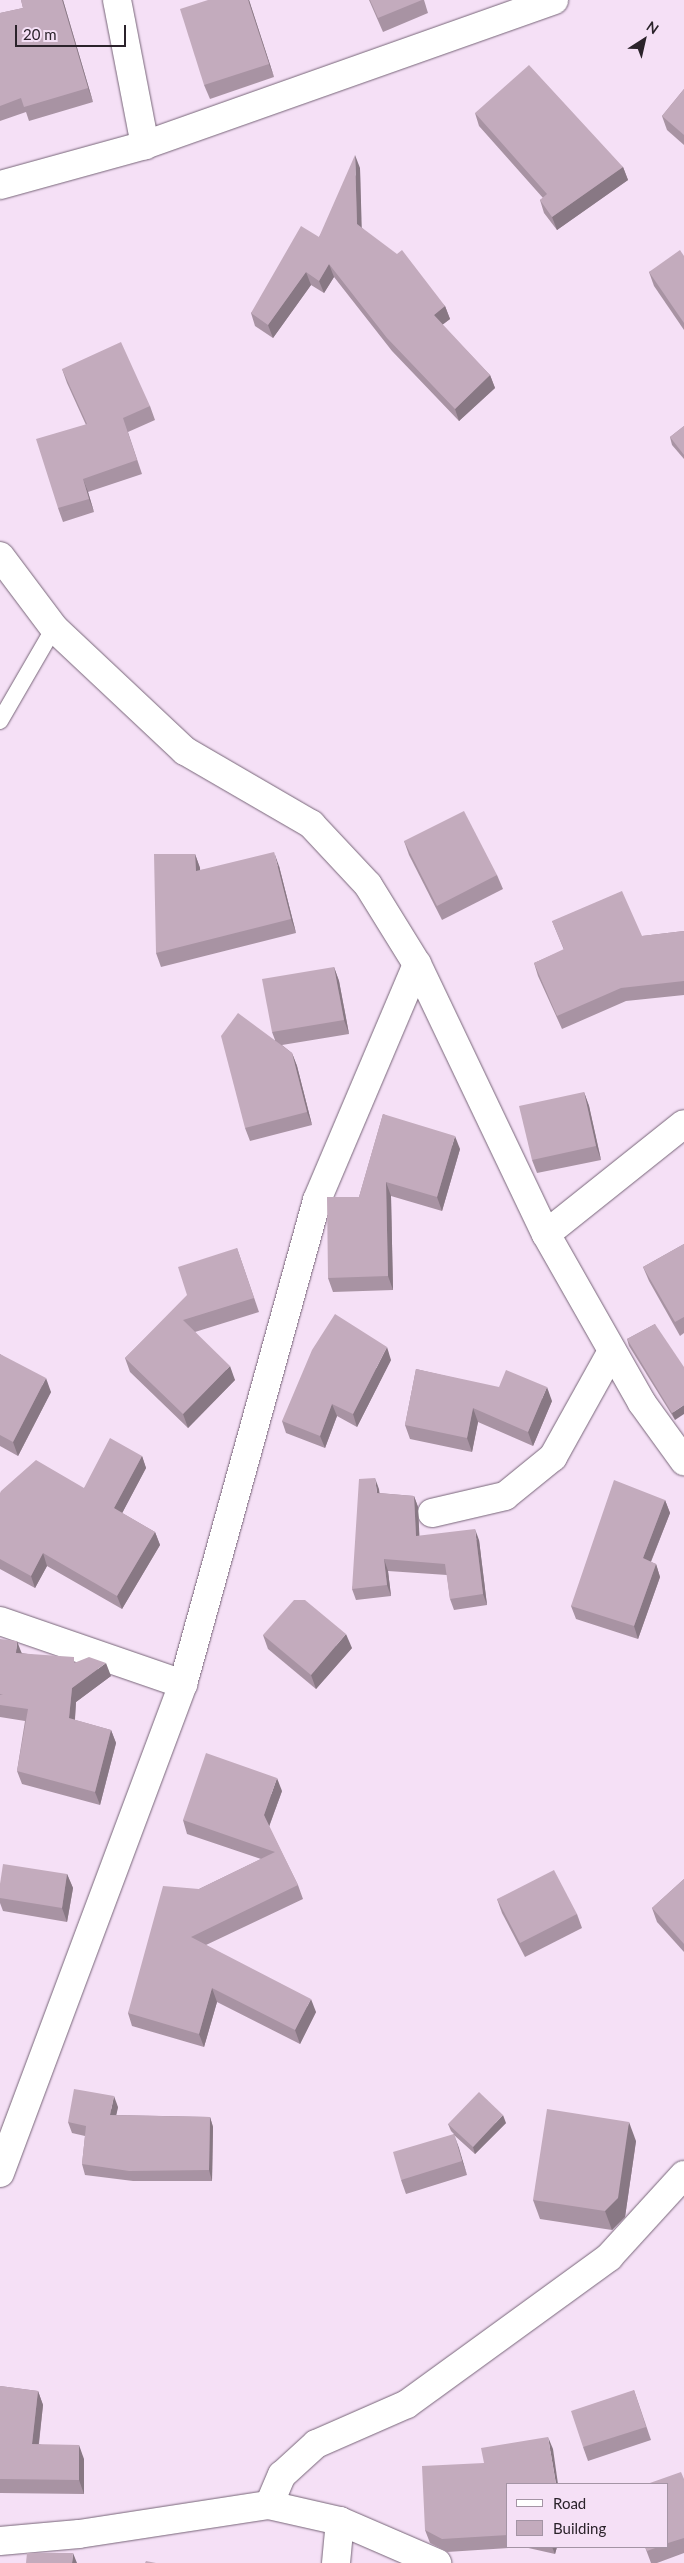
<!DOCTYPE html>
<style>
body{margin:0}
#map{position:relative;width:684px;height:2563px;overflow:hidden;background:#f5e0f6;font-family:Lato,sans-serif}
div>[style]{position:absolute}
[style*='--x']{left:calc(var(--x)*1px);top:calc(var(--y)*1px);width:calc(var(--w)*1px);rotate:calc(var(--a)*1deg)}
.roads{filter:drop-shadow(0 0 1px #776578) drop-shadow(0 0 1px #776578)}
.service>*{height:16px;margin:-8px;padding:0 8px;transform-origin:8px;border-radius:8px;background:#fff}
.minor>*{height:28px;margin:-14px;padding:0 14px;transform-origin:14px;border-radius:14px;background:#fff}
.wall>*{inset:0;background:#a893a3}
.shaded-wall>*{inset:0;background:#887884}
.building>*{inset:0;background:#c3abbd}
span{translate:-50% -50%;white-space:nowrap;text-align:center;line-height:1.15;-webkit-text-stroke:4px #f5e0f6;paint-order:stroke}
.legend{position:absolute;left:506px;top:2483px;width:162px;height:65px;box-sizing:border-box;background:#f5e0f6;border:1px solid #a494a5;margin:0;padding:6px 9px;list-style:none;font-size:15px;color:#2b232b}
.legend li{display:flex;align-items:center;gap:10px;height:25px}
.legend b{width:25px;border:1px solid #a494a5}
.north{position:absolute;left:619px;top:15px;width:50px;height:50px;-webkit-text-stroke:4px #f5e0f6;paint-order:stroke;rotate:35deg;font-size:14px;font-weight:700;line-height:20px;text-align:center;color:#2b232b}
.north::after{content:'';display:block;margin:auto;width:18px;height:22px;background:#2b232b;clip-path:polygon(50% 0,100% 100%,50% 72%,0 100%)}
.scale{position:absolute;left:15px;top:25px;width:111px;height:22px;box-sizing:border-box;border:2px solid #2b232b;border-top:0;padding-left:6px;font-size:15px;line-height:18px;white-space:nowrap;color:#2b232b;-webkit-text-stroke:4px #f5e0f6;paint-order:stroke}
</style>
<div id="map">
<div class="roads">
<div class="service">
<i style="--x:0;--y:721;--w:108;--a:-59.9"></i>
</div>
<div class="minor">
<i style="--x:117;--y:0;--w:148;--a:79.1"></i>
<i style="--x:0;--y:185;--w:150;--a:-15.4"></i>
<i style="--x:145;--y:145;--w:434;--a:-19.5"></i>
<i style="--x:0;--y:556;--w:90;--a:53.1"></i>
<i style="--x:54;--y:628;--w:180;--a:43.2"></i>
<i style="--x:185;--y:751;--w:146;--a:30.1"></i>
<i style="--x:311;--y:824;--w:83;--a:46.9"></i>
<i style="--x:368;--y:885;--w:93;--a:58.2"></i>
<i style="--x:417;--y:964;--w:299;--a:64.5"></i>
<i style="--x:546;--y:1234;--w:194;--a:60.4"></i>
<i style="--x:642;--y:1403;--w:72;--a:54.1"></i>
<i style="--x:546;--y:1234;--w:176;--a:-38.6"></i>
<i style="--x:432;--y:1513;--w:75;--a:-13.1"></i>
<i style="--x:505;--y:1496;--w:62;--a:-39.1"></i>
<i style="--x:553;--y:1457;--w:121;--a:-60.9"></i>
<i style="--x:0;--y:1621;--w:194;--a:19"></i>
<i style="--x:0;--y:2173;--w:522;--a:-69.48"></i>
<i style="--x:183;--y:1684;--w:502;--a:-74.52"></i>
<i style="--x:317;--y:1200;--w:256;--a:-67"></i>
<i style="--x:269;--y:2505;--w:33;--a:-67"></i>
<i style="--x:282;--y:2475;--w:46;--a:-42.4"></i>
<i style="--x:316;--y:2444;--w:99;--a:-23.7"></i>
<i style="--x:407;--y:2404;--w:250;--a:-36"></i>
<i style="--x:609;--y:2257;--w:111;--a:-47.6"></i>
<i style="--x:0;--y:2541;--w:79;--a:-5.1"></i>
<i style="--x:79;--y:2534;--w:192;--a:-8.7"></i>
<i style="--x:269;--y:2505;--w:73;--a:12.7"></i>
<i style="--x:340;--y:2521;--w:106;--a:23.4"></i>
<i style="--x:336;--y:2563;--w:42;--a:-84.6"></i>
</div>
</div>
<div class="wall">
<i style="clip-path:polygon(21px 0,63px 0,93px 102px,29px 121px,26px 112px,0 121px,0 13px,23px 8px)"></i>
<i style="clip-path:polygon(249px 0,274px 77px,210px 99px,204px 85px)"></i>
<i style="clip-path:polygon(369px 0,424px 0,428px 13px,383px 32px)"></i>
<i style="clip-path:polygon(684px 89px,684px 145px,667px 130px,662px 116px)"></i>
<i style="clip-path:polygon(475px 113px,623px 167px,628px 180px,557px 230px,544px 213px,540px 200px,543px 198px,479px 126px)"></i>
<i style="clip-path:polygon(360px 168px,361px 227px,445px 306px,450px 319px,442px 325px,490px 375px,495px 388px,459px 421px,392px 351px,334px 277px,324px 293px,311px 285px,273px 338px,255px 326px,251px 313px,319px 237px)"></i>
<i style="clip-path:polygon(684px 256px,684px 330px,654px 286px,649px 272px)"></i>
<i style="clip-path:polygon(62px 369px,150px 406px,155px 420px,128px 432px,142px 474px,88px 492px,94px 512px,63px 522px,58px 508px,86px 425px,67px 383px)"></i>
<i style="clip-path:polygon(684px 426px,684px 459px,672px 445px,670px 437px)"></i>
<i style="clip-path:polygon(404px 841px,497px 875px,503px 889px,442px 920px,409px 855px)"></i>
<i style="clip-path:polygon(195px 854px,200px 868px,200px 870px,279px 866px,296px 933px,161px 967px,156px 953px)"></i>
<i style="clip-path:polygon(552px 921px,642px 936px,684px 931px,684px 995px,626px 1001px,562px 1029px,538px 976px,534px 963px,564px 950px)"></i>
<i style="clip-path:polygon(334px 967px,339px 981px,349px 1034px,282px 1045px,292px 1053px,297px 1066px,312px 1125px,250px 1141px,245px 1128px,275px 1040px,272px 1032px)"></i>
<i style="clip-path:polygon(584px 1092px,589px 1106px,601px 1160px,537px 1173px,532px 1160px)"></i>
<i style="clip-path:polygon(383px 1114px,460px 1149px,442px 1211px,391px 1196px,393px 1290px,333px 1292px,328px 1278px,359px 1197px)"></i>
<i style="clip-path:polygon(684px 1244px,684px 1333px,680px 1336px,649px 1281px,643px 1267px)"></i>
<i style="clip-path:polygon(237px 1248px,259px 1312px,195px 1332px,235px 1380px,188px 1428px,130px 1372px,125px 1358px)"></i>
<i style="clip-path:polygon(655px 1324px,675px 1420px,629px 1346px,627px 1339px)"></i>
<i style="clip-path:polygon(0 1354px,51px 1392px,18px 1456px,0 1446px)"></i>
<i style="clip-path:polygon(391px 1360px,357px 1427px,337px 1416px,325px 1448px,286px 1433px,282px 1421px)"></i>
<i style="clip-path:polygon(416px 1369px,552px 1401px,533px 1446px,478px 1422px,472px 1452px,410px 1439px,405px 1425px)"></i>
<i style="clip-path:polygon(142px 1456px,146px 1468px,122px 1513px,155px 1532px,160px 1545px,122px 1609px,47px 1566px,35px 1588px,0 1569px,0 1493px,84px 1488px)"></i>
<i style="clip-path:polygon(379px 1489px,379px 1493px,414px 1496px,418px 1507px,419px 1536px,479px 1540px,487px 1605px,454px 1610px,450px 1599px,447px 1575px,388px 1571px,391px 1596px,356px 1600px,352px 1589px)"></i>
<i style="clip-path:polygon(665px 1500px,670px 1513px,651px 1562px,656px 1564px,660px 1577px,638px 1639px,576px 1619px,571px 1606px)"></i>
<i style="clip-path:polygon(263px 1635px,352px 1648px,316px 1689px,268px 1649px)"></i>
<i style="clip-path:polygon(0 1639px,22px 1653px,76px 1662px,111px 1676px,76px 1702px,75px 1720px,111px 1730px,116px 1743px,100px 1805px,22px 1784px,17px 1771px,25px 1721px,0 1717px)"></i>
<i style="clip-path:polygon(282px 1791px,269px 1827px,298px 1885px,303px 1899px,206px 1945px,316px 2012px,300px 2044px,217px 2002px,204px 2047px,132px 2026px,128px 2013px,199px 1889px,261px 1859px,187px 1834px,183px 1820px)"></i>
<i style="clip-path:polygon(67px 1874px,73px 1888px,67px 1922px,3px 1911px,0 1903px,0 1884px)"></i>
<i style="clip-path:polygon(684px 1879px,684px 1952px,657px 1922px,652px 1908px)"></i>
<i style="clip-path:polygon(497px 1899px,577px 1914px,582px 1928px,525px 1957px,502px 1913px)"></i>
<i style="clip-path:polygon(118px 2107px,116px 2115px,210px 2117px,213px 2127px,212px 2181px,133px 2181px,85px 2175px,82px 2164px,85px 2136px,72px 2133px,68px 2122px)"></i>
<i style="clip-path:polygon(506px 2123px,475px 2154px,454px 2135px,467px 2175px,406px 2194px,401px 2180px,454px 2134px,451px 2131px,448px 2124px)"></i>
<i style="clip-path:polygon(636px 2141px,625px 2217px,612px 2230px,540px 2219px,533px 2200px)"></i>
<i style="clip-path:polygon(0 2386px,38px 2391px,43px 2405px,39px 2444px,84px 2459px,84px 2494px,0 2493px)"></i>
<i style="clip-path:polygon(634px 2390px,651px 2440px,588px 2461px,583px 2447px)"></i>
<i style="clip-path:polygon(553px 2449px,508px 2484px,508px 2547px,557px 2547px,555px 2554px,524px 2547px,447px 2552px,430px 2543px,425px 2530px,484px 2463px)"></i>
<i style="clip-path:polygon(684px 2479px,684px 2553px,657px 2563px,651px 2563px,645px 2547px,668px 2547px,668px 2484px)"></i>
</div>
<div class="shaded-wall">
<i style="clip-path:polygon(62px 0,63px 0,93px 102px,88px 88px)"></i>
<i style="clip-path:polygon(248px 0,249px 0,274px 77px,269px 64px)"></i>
<i style="clip-path:polygon(355px 155px,360px 168px,362px 236px,357px 224px)"></i>
<i style="clip-path:polygon(623px 167px,628px 180px,557px 230px,552px 217px)"></i>
<i style="clip-path:polygon(329px 264px,334px 277px,324px 293px,319px 281px)"></i>
<i style="clip-path:polygon(306px 272px,311px 285px,273px 338px,268px 325px)"></i>
<i style="clip-path:polygon(445px 306px,450px 319px,438px 328px,434px 315px)"></i>
<i style="clip-path:polygon(490px 375px,495px 388px,459px 421px,455px 409px)"></i>
<i style="clip-path:polygon(83px 479px,88px 492px,94px 512px,89px 499px)"></i>
<i style="clip-path:polygon(274px 852px,279px 866px,296px 933px,291px 919px)"></i>
<i style="clip-path:polygon(195px 854px,200px 868px,201px 885px,196px 871px)"></i>
<i style="clip-path:polygon(334px 967px,339px 981px,349px 1034px,344px 1020px)"></i>
<i style="clip-path:polygon(292px 1053px,297px 1066px,312px 1125px,307px 1112px)"></i>
<i style="clip-path:polygon(584px 1092px,589px 1106px,601px 1160px,596px 1146px)"></i>
<i style="clip-path:polygon(455px 1136px,460px 1149px,442px 1211px,437px 1197px)"></i>
<i style="clip-path:polygon(386px 1182px,391px 1196px,393px 1290px,388px 1276px)"></i>
<i style="clip-path:polygon(387px 1347px,391px 1360px,357px 1427px,353px 1414px)"></i>
<i style="clip-path:polygon(230px 1366px,235px 1380px,188px 1428px,183px 1414px)"></i>
<i style="clip-path:polygon(46px 1378px,51px 1392px,18px 1456px,13px 1442px)"></i>
<i style="clip-path:polygon(547px 1387px,552px 1401px,533px 1446px,528px 1432px)"></i>
<i style="clip-path:polygon(332px 1404px,337px 1416px,325px 1448px,320px 1436px)"></i>
<i style="clip-path:polygon(684px 1405px,684px 1414px,675px 1420px,672px 1413px)"></i>
<i style="clip-path:polygon(473px 1408px,478px 1422px,472px 1452px,467px 1438px)"></i>
<i style="clip-path:polygon(142px 1456px,146px 1468px,118px 1521px,114px 1508px)"></i>
<i style="clip-path:polygon(375px 1478px,379px 1489px,381px 1504px,377px 1493px)"></i>
<i style="clip-path:polygon(414px 1496px,418px 1507px,420px 1547px,416px 1536px)"></i>
<i style="clip-path:polygon(665px 1500px,670px 1513px,647px 1571px,643px 1558px)"></i>
<i style="clip-path:polygon(475px 1529px,479px 1540px,487px 1605px,483px 1594px)"></i>
<i style="clip-path:polygon(155px 1532px,160px 1545px,122px 1609px,117px 1596px)"></i>
<i style="clip-path:polygon(43px 1553px,47px 1566px,35px 1588px,31px 1576px)"></i>
<i style="clip-path:polygon(384px 1559px,388px 1571px,391px 1596px,387px 1585px)"></i>
<i style="clip-path:polygon(656px 1564px,660px 1577px,638px 1639px,634px 1626px)"></i>
<i style="clip-path:polygon(346px 1634px,352px 1648px,316px 1689px,311px 1675px)"></i>
<i style="clip-path:polygon(17px 1641px,22px 1654px,16px 1653px)"></i>
<i style="clip-path:polygon(106px 1663px,111px 1676px,76px 1702px,74px 1731px,69px 1718px,72px 1688px)"></i>
<i style="clip-path:polygon(111px 1730px,116px 1743px,100px 1805px,95px 1792px)"></i>
<i style="clip-path:polygon(277px 1778px,282px 1791px,268px 1829px,264px 1815px)"></i>
<i style="clip-path:polygon(67px 1874px,73px 1888px,67px 1922px,62px 1908px)"></i>
<i style="clip-path:polygon(212px 1988px,217px 2002px,204px 2047px,199px 2034px)"></i>
<i style="clip-path:polygon(311px 1999px,316px 2012px,300px 2044px,295px 2030px)"></i>
<i style="clip-path:polygon(114px 2096px,118px 2107px,114px 2126px,110px 2115px)"></i>
<i style="clip-path:polygon(503px 2115px,506px 2123px,475px 2154px,473px 2147px)"></i>
<i style="clip-path:polygon(210px 2117px,213px 2127px,212px 2181px,209px 2170px)"></i>
<i style="clip-path:polygon(629px 2122px,636px 2141px,625px 2217px,612px 2230px,605px 2211px)"></i>
<i style="clip-path:polygon(454px 2134px,459px 2148px,467px 2175px,462px 2161px)"></i>
<i style="clip-path:polygon(38px 2391px,43px 2405px,37px 2458px,32px 2444px)"></i>
<i style="clip-path:polygon(548px 2437px,553px 2449px,558px 2484px,556px 2484px)"></i>
<i style="clip-path:polygon(79px 2445px,84px 2459px,84px 2494px,79px 2480px)"></i>
<i style="clip-path:polygon(552px 2547px,557px 2547px,555px 2554px)"></i>
<i style="clip-path:polygon(73px 2553px,77px 2563px,72px 2563px)"></i>
</div>
<div class="building">
<i style="clip-path:polygon(21px 0,62px 0,88px 88px,24px 107px,21px 98px,0 106px,0 13px,23px 8px)"></i>
<i style="clip-path:polygon(208px 0,248px 0,269px 64px,204px 85px,180px 9px)"></i>
<i style="clip-path:polygon(370px 0,422px 0,378px 18px)"></i>
<i style="clip-path:polygon(529px 65px,623px 167px,552px 217px,540px 200px,547px 194px,475px 113px)"></i>
<i style="clip-path:polygon(684px 89px,684px 135px,662px 116px)"></i>
<i style="clip-path:polygon(355px 155px,357px 224px,397px 254px,402px 250px,445px 306px,434px 315px,490px 375px,455px 409px,387px 338px,329px 264px,319px 281px,306px 272px,268px 325px,251px 313px,301px 226px,319px 237px)"></i>
<i style="clip-path:polygon(680px 250px,684px 256px,684px 323px,649px 272px)"></i>
<i style="clip-path:polygon(121px 342px,150px 406px,123px 418px,137px 460px,83px 479px,89px 499px,58px 508px,36px 439px,87px 424px,62px 369px)"></i>
<i style="clip-path:polygon(684px 426px,684px 455px,670px 437px)"></i>
<i style="clip-path:polygon(464px 811px,497px 875px,437px 906px,404px 841px)"></i>
<i style="clip-path:polygon(274px 852px,291px 919px,156px 953px,154px 854px,195px 854px,196px 871px)"></i>
<i style="clip-path:polygon(622px 891px,642px 936px,684px 931px,684px 981px,621px 988px,557px 1016px,534px 963px,564px 949px,552px 921px)"></i>
<i style="clip-path:polygon(334px 967px,344px 1020px,272px 1032px,262px 979px)"></i>
<i style="clip-path:polygon(238px 1013px,292px 1053px,307px 1112px,245px 1128px,221px 1036px)"></i>
<i style="clip-path:polygon(584px 1092px,596px 1146px,532px 1160px,519px 1106px)"></i>
<i style="clip-path:polygon(383px 1114px,455px 1136px,437px 1197px,386px 1182px,388px 1276px,328px 1278px,327px 1197px,359px 1197px)"></i>
<i style="clip-path:polygon(684px 1244px,684px 1317px,675px 1322px,643px 1267px)"></i>
<i style="clip-path:polygon(237px 1248px,254px 1298px,183px 1320px,230px 1366px,183px 1414px,125px 1358px,187px 1295px,178px 1267px)"></i>
<i style="clip-path:polygon(335px 1314px,387px 1347px,353px 1414px,332px 1404px,320px 1436px,282px 1421px,312px 1350px)"></i>
<i style="clip-path:polygon(655px 1324px,684px 1367px,684px 1405px,672px 1413px,627px 1339px)"></i>
<i style="clip-path:polygon(0 1354px,46px 1378px,13px 1442px,0 1435px)"></i>
<i style="clip-path:polygon(416px 1369px,499px 1387px,506px 1370px,547px 1387px,528px 1432px,473px 1408px,467px 1438px,405px 1425px)"></i>
<i style="clip-path:polygon(110px 1438px,142px 1456px,114px 1508px,155px 1532px,117px 1596px,43px 1553px,31px 1576px,0 1559px,0 1493px,1px 1491px,36px 1460px,84px 1488px)"></i>
<i style="clip-path:polygon(375px 1478px,377px 1493px,414px 1496px,416px 1536px,475px 1529px,483px 1594px,450px 1599px,445px 1564px,384px 1559px,387px 1585px,352px 1589px,359px 1479px)"></i>
<i style="clip-path:polygon(614px 1480px,665px 1500px,643px 1558px,656px 1564px,634px 1626px,571px 1606px)"></i>
<i style="clip-path:polygon(294px 1600px,305px 1600px,346px 1634px,311px 1675px,263px 1635px)"></i>
<i style="clip-path:polygon(0 1639px,17px 1641px,16px 1653px,74px 1657px,74px 1663px,89px 1657px,106px 1663px,72px 1688px,69px 1718px,111px 1730px,95px 1792px,17px 1771px,28px 1709px,0 1705px,0 1695px,3px 1694px,0 1694px)"></i>
<i style="clip-path:polygon(206px 1753px,277px 1778px,264px 1815px,298px 1885px,191px 1937px,311px 1999px,295px 2030px,212px 1988px,199px 2034px,128px 2013px,163px 1886px,199px 1889px,275px 1852px,183px 1820px)"></i>
<i style="clip-path:polygon(3px 1864px,67px 1874px,62px 1908px,0 1898px,0 1884px)"></i>
<i style="clip-path:polygon(554px 1870px,577px 1914px,520px 1943px,497px 1899px)"></i>
<i style="clip-path:polygon(684px 1879px,684px 1944px,652px 1908px)"></i>
<i style="clip-path:polygon(74px 2089px,114px 2096px,110px 2115px,210px 2117px,209px 2170px,129px 2171px,82px 2164px,86px 2126px,68px 2122px)"></i>
<i style="clip-path:polygon(479px 2092px,503px 2115px,473px 2147px,448px 2124px)"></i>
<i style="clip-path:polygon(547px 2109px,629px 2122px,618px 2198px,605px 2211px,533px 2200px)"></i>
<i style="clip-path:polygon(454px 2134px,462px 2161px,401px 2180px,393px 2152px)"></i>
<i style="clip-path:polygon(0 2386px,38px 2391px,32px 2444px,79px 2445px,79px 2480px,0 2479px)"></i>
<i style="clip-path:polygon(634px 2390px,646px 2427px,583px 2447px,571px 2411px)"></i>
<i style="clip-path:polygon(548px 2437px,556px 2484px,508px 2484px,508px 2535px,442px 2539px,425px 2530px,422px 2466px,484px 2463px,481px 2448px)"></i>
<i style="clip-path:polygon(681px 2472px,684px 2479px,684px 2538px,668px 2543px,668px 2484px,647px 2484px)"></i>
<i style="clip-path:polygon(645px 2547px,658px 2547px,647px 2551px)"></i>
<i style="clip-path:polygon(27px 2553px,73px 2553px,72px 2563px,26px 2563px)"></i>
<i style="clip-path:polygon(146px 2561px,156px 2563px,145px 2563px)"></i>
</div>
<ul class="legend">
<li><b style="height:6px;background:#fff"></b>Road</li>
<li><b style="height:14px;background:#c3abbd"></b>Building</li>
</ul>
<div class="north">N</div>
<div class="scale">20 m</div>
</div>
